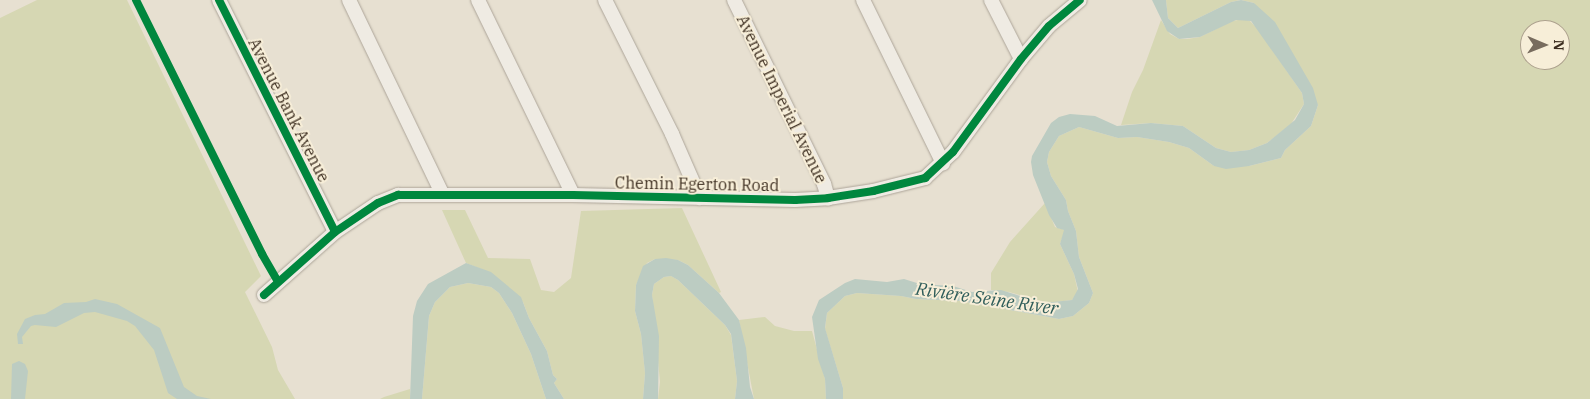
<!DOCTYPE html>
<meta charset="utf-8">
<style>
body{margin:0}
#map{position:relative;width:1590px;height:399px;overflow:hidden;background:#e7e0d1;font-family:"IBM Plex Serif",serif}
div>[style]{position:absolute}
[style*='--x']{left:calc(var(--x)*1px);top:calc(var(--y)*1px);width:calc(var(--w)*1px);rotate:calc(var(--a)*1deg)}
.green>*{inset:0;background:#d6d7b3}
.water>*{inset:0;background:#bcccc2}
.roads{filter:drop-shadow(0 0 1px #ada599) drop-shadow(0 0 1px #ada599)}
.minor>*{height:14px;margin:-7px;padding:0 7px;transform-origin:7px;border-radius:7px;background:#efebe3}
.cycleway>*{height:8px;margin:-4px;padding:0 4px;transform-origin:4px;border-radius:4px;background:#00873e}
span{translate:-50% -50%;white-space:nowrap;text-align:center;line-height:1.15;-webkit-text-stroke:4px #f7eed8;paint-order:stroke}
.street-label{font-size:16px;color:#3d2e20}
.water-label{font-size:18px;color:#2f5d5a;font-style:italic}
.north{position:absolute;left:1520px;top:20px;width:50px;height:50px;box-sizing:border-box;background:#f7eed8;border:1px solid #ada18e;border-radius:50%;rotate:91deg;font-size:14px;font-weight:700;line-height:20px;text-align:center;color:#3d2e20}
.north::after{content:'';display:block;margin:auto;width:18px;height:22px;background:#786c5e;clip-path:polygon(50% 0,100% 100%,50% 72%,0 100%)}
</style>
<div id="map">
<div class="green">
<i style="clip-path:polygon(37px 0,127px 0,261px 276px,245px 292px,272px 347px,278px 370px,295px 399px,0 399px,0 18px)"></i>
<i style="clip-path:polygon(1166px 0,1240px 0,1231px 2px,1178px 28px,1168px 18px)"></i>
<i style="clip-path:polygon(evenodd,1241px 0,1590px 0,1590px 399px,843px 399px,843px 388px,825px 329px,827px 313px,845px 296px,857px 293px,901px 296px,916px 299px,961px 301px,1059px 319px,1073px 316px,1089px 303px,1093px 293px,1079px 257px,1076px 231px,1068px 211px,1066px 200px,1051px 176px,1047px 162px,1049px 152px,1059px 136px,1079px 127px,1118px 138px,1137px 137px,1169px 142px,1189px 148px,1214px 166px,1249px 166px,1281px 158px,1285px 150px,1311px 126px,1318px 105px,1254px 3px,1241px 0,1530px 30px,1560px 30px,1560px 60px,1530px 60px,1530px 30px)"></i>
<i style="clip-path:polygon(1244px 19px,1250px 21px,1257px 28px,1302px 93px,1304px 104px,1291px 124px,1267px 143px,1249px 150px,1231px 152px,1216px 148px,1183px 126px,1151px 123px,1121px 125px,1132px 92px,1143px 70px,1161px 20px,1170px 34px,1179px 39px,1187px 39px,1200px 37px,1232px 21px)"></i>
<i style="clip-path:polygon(1045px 203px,1055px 227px,1065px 230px,1060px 244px,1074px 274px,1078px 292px,1072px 300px,1047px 303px,1009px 292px,991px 290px,991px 273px,1010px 242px)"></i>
<i style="clip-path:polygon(682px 208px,721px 292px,719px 293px,688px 265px,678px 260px,655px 259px,647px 263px,636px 285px,635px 311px,641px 334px,645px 373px,643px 399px,564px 399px,554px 383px,557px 379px,553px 375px,547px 351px,529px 318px,523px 302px,491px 273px,466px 263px,442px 210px,465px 210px,488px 258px,530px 259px,541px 290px,554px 292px,571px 278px,581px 211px)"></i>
<i style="clip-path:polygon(671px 276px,678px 280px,725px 325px,731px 335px,737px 381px,735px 399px,658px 399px,660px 382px,652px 295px,654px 284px,664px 277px)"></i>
<i style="clip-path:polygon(468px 283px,491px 287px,499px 293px,512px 313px,531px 354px,546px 399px,422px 399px,429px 316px,435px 302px,450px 287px)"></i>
<i style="clip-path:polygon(765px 317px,775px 326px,794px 331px,812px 331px,825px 379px,826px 399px,754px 399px,739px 320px)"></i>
<i style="clip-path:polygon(410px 389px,410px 399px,380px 399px,384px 397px)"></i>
</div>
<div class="water">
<i style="clip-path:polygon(1152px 0,1166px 0,1168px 18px,1178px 28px,1231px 2px,1241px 0,1254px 3px,1275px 22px,1313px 88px,1318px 105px,1311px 126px,1285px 150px,1281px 158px,1249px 166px,1226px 169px,1214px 166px,1189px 148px,1169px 142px,1137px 137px,1118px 138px,1079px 127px,1059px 136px,1049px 152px,1047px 162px,1051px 176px,1066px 200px,1068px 211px,1076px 231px,1079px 257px,1093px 293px,1089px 303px,1073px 316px,1059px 319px,961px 301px,916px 299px,901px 296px,857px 293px,845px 296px,827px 313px,825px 328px,843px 388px,843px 399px,826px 399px,825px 379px,818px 359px,812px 317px,819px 300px,845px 283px,855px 279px,887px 282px,904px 279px,920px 284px,953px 286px,972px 292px,1001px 290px,1043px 303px,1072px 300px,1078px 289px,1074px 274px,1060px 244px,1064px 230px,1057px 228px,1049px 215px,1033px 175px,1031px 162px,1032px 156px,1051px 123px,1059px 117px,1070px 114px,1095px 116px,1117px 126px,1151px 123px,1183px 126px,1216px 148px,1231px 152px,1249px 150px,1267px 143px,1295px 120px,1304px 104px,1302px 93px,1251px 21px,1236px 20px,1200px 37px,1179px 39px,1167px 31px)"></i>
<i style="clip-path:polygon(666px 258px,678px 260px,688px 265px,719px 293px,739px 320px,746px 348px,750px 387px,754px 399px,735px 399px,737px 381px,731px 334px,725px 325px,678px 280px,671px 276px,664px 277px,654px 284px,652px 295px,659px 336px,658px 399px,643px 399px,645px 373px,641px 334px,635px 311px,636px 285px,643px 266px,655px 259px)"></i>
<i style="clip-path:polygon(466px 263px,491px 272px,521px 297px,529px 318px,547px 351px,553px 375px,557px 379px,554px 383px,564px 399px,546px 399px,531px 354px,512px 313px,499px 293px,491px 287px,468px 283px,450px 287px,435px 302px,429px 316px,422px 399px,410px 399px,413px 316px,417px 301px,428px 284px)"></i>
<i style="clip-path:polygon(95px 299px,117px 304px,160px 328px,184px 387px,197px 396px,211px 399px,177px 399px,168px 393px,154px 350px,135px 326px,127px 321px,95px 312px,84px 313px,56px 327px,35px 325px,31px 326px,22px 337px,23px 344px,18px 344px,17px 334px,25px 319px,35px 315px,45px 314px,64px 303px,86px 302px)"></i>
<i style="clip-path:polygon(19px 361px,25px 364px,28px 371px,25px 399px,11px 399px,12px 364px)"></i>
</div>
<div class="roads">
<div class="minor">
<i style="--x:219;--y:0;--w:259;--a:63.4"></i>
<i style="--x:349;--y:0;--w:214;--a:64.3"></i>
<i style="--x:478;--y:0;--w:217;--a:64"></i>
<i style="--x:605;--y:0;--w:150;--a:63.4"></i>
<i style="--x:672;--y:134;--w:70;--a:66.4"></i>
<i style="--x:734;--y:0;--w:205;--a:63.9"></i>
<i style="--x:824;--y:184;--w:15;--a:74"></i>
<i style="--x:863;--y:0;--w:182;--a:63.9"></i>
<i style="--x:991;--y:0;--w:66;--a:63"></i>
<i style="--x:264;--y:295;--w:95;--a:-41.6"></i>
<i style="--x:335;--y:232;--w:52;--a:-34"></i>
<i style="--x:378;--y:203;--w:22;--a:-22"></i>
<i style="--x:398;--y:195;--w:175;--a:0"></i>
<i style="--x:573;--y:195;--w:222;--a:1.3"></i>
<i style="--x:795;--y:200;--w:33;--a:-3"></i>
<i style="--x:828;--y:198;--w:46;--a:-8.8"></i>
<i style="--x:873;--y:191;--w:54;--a:-14"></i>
<i style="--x:925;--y:178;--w:38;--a:-43"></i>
<i style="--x:953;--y:152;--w:115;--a:-53.8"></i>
<i style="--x:1021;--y:59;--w:43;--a:-49.7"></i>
<i style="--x:1049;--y:26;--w:40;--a:-40"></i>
</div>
</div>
<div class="cycleway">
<i style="--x:136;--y:0;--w:284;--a:63.6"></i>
<i style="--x:262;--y:254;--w:32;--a:60"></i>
<i style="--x:219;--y:0;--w:259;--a:63.4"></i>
<i style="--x:264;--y:295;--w:95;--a:-41.6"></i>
<i style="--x:335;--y:232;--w:52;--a:-34"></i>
<i style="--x:378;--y:203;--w:22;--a:-22"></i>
<i style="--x:398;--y:195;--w:175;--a:0"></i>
<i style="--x:573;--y:195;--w:222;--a:1.3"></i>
<i style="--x:795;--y:200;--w:33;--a:-3"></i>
<i style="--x:828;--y:198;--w:46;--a:-8.8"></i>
<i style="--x:873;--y:191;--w:54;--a:-14"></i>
<i style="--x:925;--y:178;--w:38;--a:-43"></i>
<i style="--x:953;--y:152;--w:115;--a:-53.8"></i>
<i style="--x:1021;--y:59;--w:43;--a:-49.7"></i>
<i style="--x:1049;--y:26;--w:40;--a:-40"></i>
</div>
<div class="street-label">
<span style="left:782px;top:99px;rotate:64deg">Avenue Imperial Avenue</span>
<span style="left:289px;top:110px;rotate:63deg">Avenue Bank Avenue</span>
<span style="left:697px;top:184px;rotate:1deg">Chemin Egerton Road</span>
</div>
<div class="water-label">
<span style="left:987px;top:299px;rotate:8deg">Rivière Seine River</span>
</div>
<div class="north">N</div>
</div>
